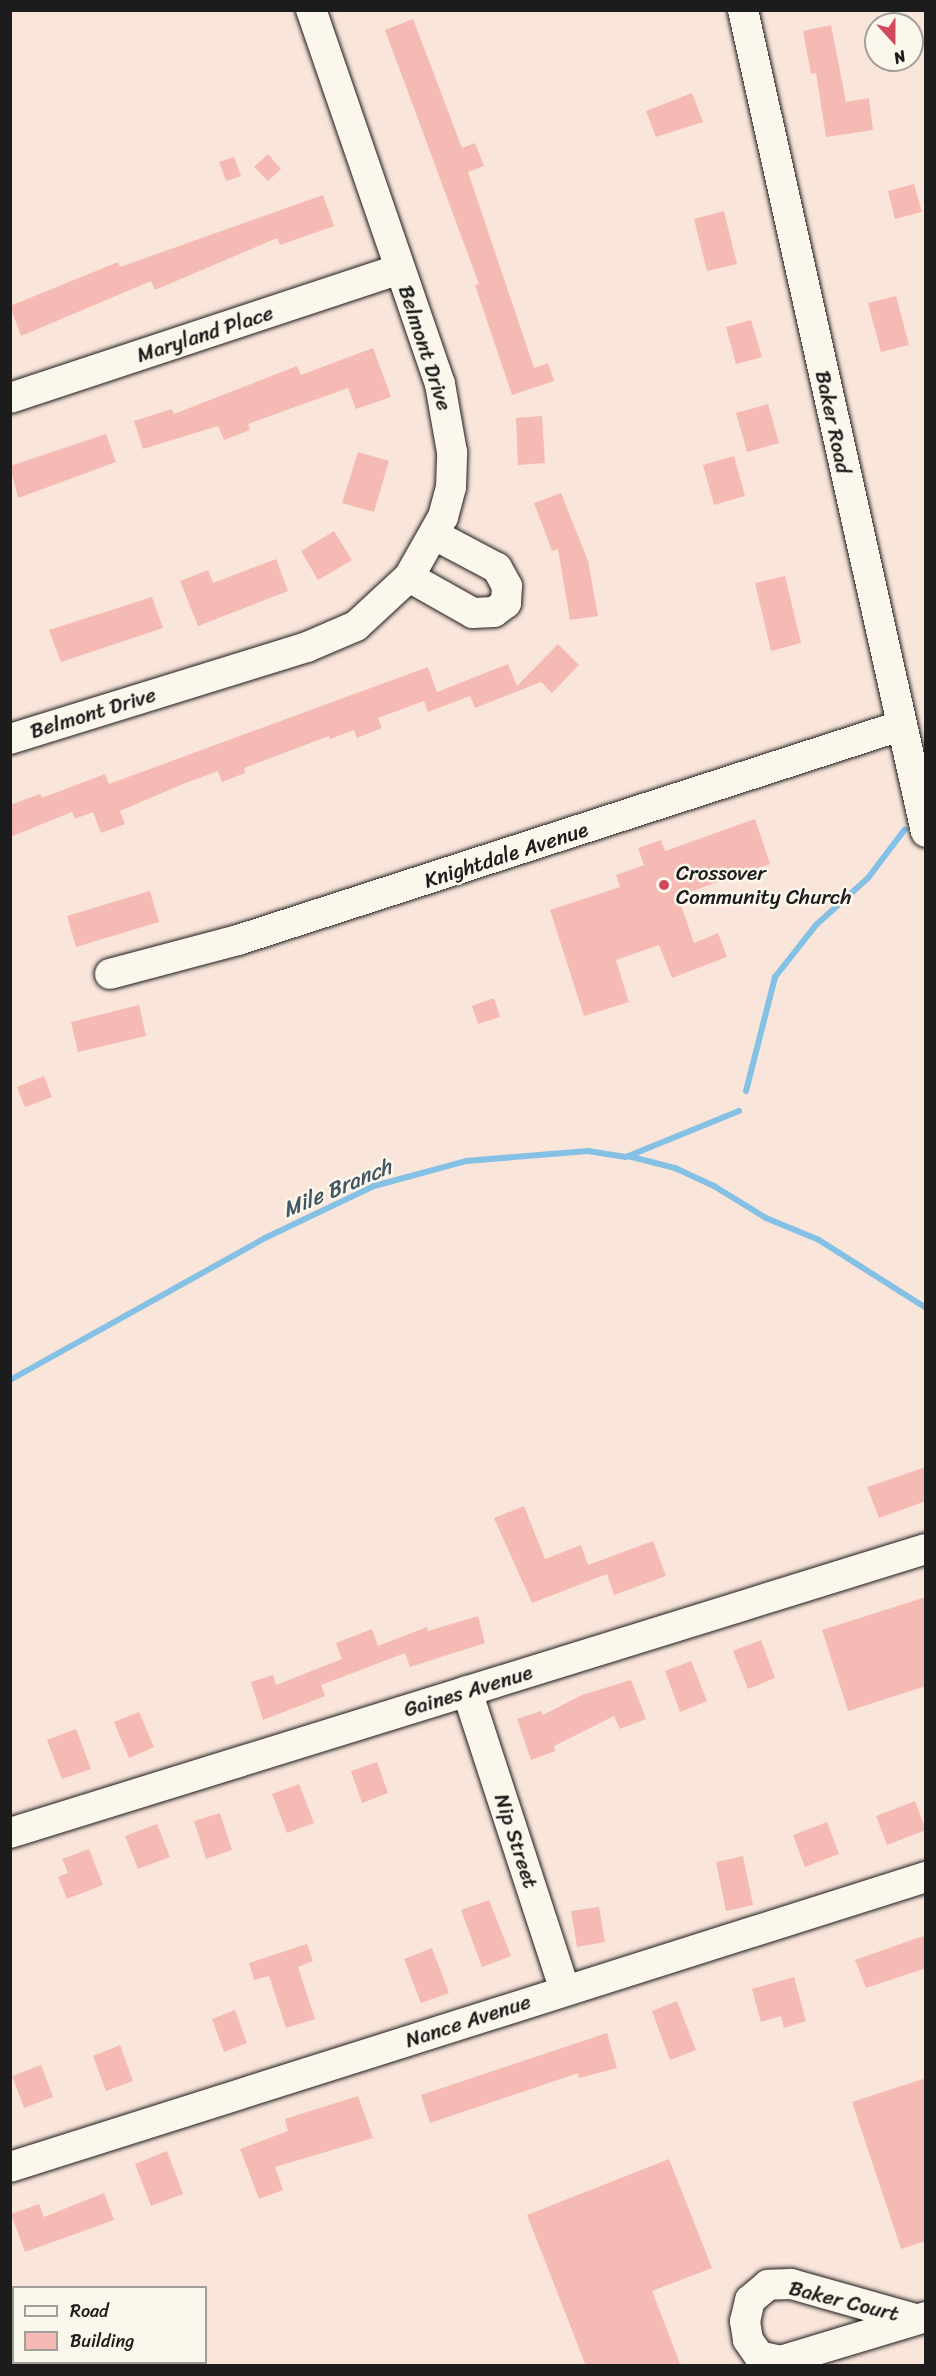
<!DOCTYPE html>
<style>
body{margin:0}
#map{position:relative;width:936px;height:2376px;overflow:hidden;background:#fae5db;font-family:Sriracha,sans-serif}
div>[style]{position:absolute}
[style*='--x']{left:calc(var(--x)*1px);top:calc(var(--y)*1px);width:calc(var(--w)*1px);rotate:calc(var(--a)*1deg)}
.stream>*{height:6px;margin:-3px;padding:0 3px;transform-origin:3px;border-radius:3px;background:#85c1e5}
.building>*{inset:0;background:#f6bab4}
.roads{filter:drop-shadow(0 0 2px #1c1c1c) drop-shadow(0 0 2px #1c1c1c)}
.minor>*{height:30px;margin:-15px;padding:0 15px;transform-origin:15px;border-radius:15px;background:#fbf7ec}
.dots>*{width:16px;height:16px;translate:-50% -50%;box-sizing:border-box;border:3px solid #fbf7ec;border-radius:50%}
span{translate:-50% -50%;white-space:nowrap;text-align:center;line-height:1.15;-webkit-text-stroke:5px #fbf7ec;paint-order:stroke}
.street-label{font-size:21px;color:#1c1c1c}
.poi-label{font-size:21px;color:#1c1c1c}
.left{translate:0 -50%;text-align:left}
.water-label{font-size:22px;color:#415662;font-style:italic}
.frame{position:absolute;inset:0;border:12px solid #1c1c1c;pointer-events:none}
.legend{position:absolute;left:12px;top:2286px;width:195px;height:78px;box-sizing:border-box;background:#fbf7ec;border:2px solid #a29f99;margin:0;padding:8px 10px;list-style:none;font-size:18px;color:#1c1c1c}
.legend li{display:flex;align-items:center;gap:12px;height:30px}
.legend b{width:30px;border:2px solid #a29f99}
.north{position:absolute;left:864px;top:12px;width:60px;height:60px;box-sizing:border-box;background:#fbf7ec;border:2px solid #a29f99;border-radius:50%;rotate:159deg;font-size:16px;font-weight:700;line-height:24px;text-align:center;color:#1c1c1c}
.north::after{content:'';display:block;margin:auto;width:21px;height:27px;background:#d1495b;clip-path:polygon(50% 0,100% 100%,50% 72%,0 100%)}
</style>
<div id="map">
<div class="stream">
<i style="--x:746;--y:1091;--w:118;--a:-75.7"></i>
<i style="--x:775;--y:977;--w:66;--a:-51.7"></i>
<i style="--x:816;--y:925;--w:70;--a:-42.1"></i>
<i style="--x:868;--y:878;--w:61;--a:-52.9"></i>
<i style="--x:628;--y:1156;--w:49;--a:14.3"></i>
<i style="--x:675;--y:1168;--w:43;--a:24.8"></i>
<i style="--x:714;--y:1186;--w:61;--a:31.6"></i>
<i style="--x:766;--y:1218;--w:57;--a:22.5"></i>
<i style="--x:819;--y:1240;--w:127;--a:32.4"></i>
<i style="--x:10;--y:1380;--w:292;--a:-29.1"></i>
<i style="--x:265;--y:1238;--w:121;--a:-25.5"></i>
<i style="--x:374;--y:1186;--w:95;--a:-15.2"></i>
<i style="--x:466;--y:1161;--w:122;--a:-4.7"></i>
<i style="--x:588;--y:1151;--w:38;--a:9"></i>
<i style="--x:626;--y:1157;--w:122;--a:-22.2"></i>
</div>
<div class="building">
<i style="clip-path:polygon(413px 19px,462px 148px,475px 143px,484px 166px,468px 172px,534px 368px,548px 363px,554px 381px,512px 395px,475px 285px,479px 284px,385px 30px)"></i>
<i style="clip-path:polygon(831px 25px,846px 102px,869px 98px,873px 130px,826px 137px,816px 73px,811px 74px,803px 31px)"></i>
<i style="clip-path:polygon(692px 93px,703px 122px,656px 137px,646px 111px)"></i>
<i style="clip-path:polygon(268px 154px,281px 169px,268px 181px,254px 167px)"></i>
<i style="clip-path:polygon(234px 157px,241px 176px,226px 181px,219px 162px)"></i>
<i style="clip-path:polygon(914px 184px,922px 212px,895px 219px,888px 191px)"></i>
<i style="clip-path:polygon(323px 195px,334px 226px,280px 245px,277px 238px,155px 290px,151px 281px,21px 336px,10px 306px,118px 262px,120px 267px)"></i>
<i style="clip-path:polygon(724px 211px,737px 264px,707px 271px,694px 219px)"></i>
<i style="clip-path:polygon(896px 296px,909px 345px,881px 352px,868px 303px)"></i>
<i style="clip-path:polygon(751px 320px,762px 357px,736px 364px,726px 327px)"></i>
<i style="clip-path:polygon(373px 348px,391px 397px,356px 409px,348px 388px,248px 424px,250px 430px,224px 440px,218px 426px,143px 449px,134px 421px,172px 409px,174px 414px,297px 366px,301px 375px)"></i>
<i style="clip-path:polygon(768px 404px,779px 443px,747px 452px,736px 413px)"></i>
<i style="clip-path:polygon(542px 416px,545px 463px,518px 465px,516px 418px)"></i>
<i style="clip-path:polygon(106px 434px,116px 462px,18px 498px,10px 466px)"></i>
<i style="clip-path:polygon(358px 452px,389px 461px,374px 512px,342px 503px)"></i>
<i style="clip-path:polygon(734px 456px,745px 496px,714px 505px,703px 465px)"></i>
<i style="clip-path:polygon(561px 493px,588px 561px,598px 616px,570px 620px,558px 549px,552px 551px,534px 503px)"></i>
<i style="clip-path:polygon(334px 531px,352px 560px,318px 580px,301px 551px)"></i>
<i style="clip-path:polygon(276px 559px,288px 591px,198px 626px,180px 581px,208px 570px,213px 583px)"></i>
<i style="clip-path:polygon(785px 576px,801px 643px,771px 651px,755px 583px)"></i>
<i style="clip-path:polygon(152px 597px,163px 628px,61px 662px,49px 630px)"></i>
<i style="clip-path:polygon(558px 644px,579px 665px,552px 693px,541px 682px,475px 708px,470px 696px,428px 712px,424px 701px,378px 718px,382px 728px,357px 738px,354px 730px,330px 739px,329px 736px,244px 768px,245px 773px,222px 782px,218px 771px,183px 784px,120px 811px,125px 824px,101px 833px,93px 812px,75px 819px,72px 812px,10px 837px,10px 805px,40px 794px,42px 798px,105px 774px,109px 784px,428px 667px,437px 692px,508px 664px,517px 686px)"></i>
<i style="clip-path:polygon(755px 819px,770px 864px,678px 896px,694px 943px,718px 933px,727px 957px,672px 978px,659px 945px,616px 960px,629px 1002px,584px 1016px,550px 910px,620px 887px,616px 875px,644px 865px,638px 848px,661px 840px,665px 851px)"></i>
<i style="clip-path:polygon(150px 891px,159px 922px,76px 947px,67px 916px)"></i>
<i style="clip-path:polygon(494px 998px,500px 1017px,478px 1024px,472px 1006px)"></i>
<i style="clip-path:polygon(139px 1005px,146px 1036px,78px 1052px,71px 1022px)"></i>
<i style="clip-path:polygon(44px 1076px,52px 1097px,25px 1107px,17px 1087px)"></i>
<i style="clip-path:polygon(926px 1467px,926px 1501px,879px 1518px,867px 1487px)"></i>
<i style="clip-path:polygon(524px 1506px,545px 1559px,581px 1545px,588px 1565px,653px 1541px,666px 1576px,614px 1595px,607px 1574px,532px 1603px,494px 1518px)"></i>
<i style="clip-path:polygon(926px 1597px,926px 1686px,848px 1711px,822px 1630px)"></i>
<i style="clip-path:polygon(478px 1616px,485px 1643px,410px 1667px,405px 1653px,321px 1685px,325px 1696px,263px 1720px,251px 1682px,273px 1675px,276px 1685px,342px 1659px,336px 1643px,372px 1629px,378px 1646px,427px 1627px,428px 1631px)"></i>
<i style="clip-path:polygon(761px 1640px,775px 1678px,748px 1689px,733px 1651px)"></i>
<i style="clip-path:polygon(691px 1661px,707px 1701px,680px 1712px,665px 1671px)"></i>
<i style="clip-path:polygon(631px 1680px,646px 1719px,620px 1729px,614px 1716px,554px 1746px,555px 1751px,531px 1760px,517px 1719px,541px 1711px,543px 1715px,582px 1695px)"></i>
<i style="clip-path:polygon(139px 1712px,154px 1747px,129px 1758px,114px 1722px)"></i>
<i style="clip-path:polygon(76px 1729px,91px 1769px,62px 1779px,47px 1740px)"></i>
<i style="clip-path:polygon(377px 1762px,388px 1793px,362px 1803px,351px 1771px)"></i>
<i style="clip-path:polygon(299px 1784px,314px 1823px,287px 1833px,272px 1794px)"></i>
<i style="clip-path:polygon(915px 1801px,926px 1830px,887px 1845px,876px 1816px)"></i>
<i style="clip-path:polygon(220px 1813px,232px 1850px,206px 1859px,194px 1821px)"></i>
<i style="clip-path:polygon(827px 1822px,839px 1854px,805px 1867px,793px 1835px)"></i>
<i style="clip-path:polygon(157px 1824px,170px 1857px,138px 1869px,125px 1836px)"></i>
<i style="clip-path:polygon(89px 1849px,103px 1885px,67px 1899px,58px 1877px,68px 1873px,62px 1859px)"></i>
<i style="clip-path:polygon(743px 1856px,753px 1905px,726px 1911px,716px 1862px)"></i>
<i style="clip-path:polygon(489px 1900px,511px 1956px,482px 1967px,461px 1910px)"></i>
<i style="clip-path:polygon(599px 1907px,605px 1942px,577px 1947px,571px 1911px)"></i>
<i style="clip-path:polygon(926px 1935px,926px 1968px,866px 1988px,855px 1960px)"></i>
<i style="clip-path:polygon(307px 1944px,313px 1961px,298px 1967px,315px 2019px,286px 2028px,269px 1976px,254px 1980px,249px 1963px)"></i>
<i style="clip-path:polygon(432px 1948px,449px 1993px,421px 2003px,404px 1959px)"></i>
<i style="clip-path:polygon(794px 1977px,806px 2021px,784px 2028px,781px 2016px,761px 2022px,752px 1989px)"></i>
<i style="clip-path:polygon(677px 2001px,696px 2050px,670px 2060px,652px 2011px)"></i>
<i style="clip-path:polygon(235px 2010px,247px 2043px,224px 2052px,212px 2019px)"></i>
<i style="clip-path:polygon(607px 2033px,617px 2068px,579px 2078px,578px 2073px,430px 2123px,421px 2095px)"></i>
<i style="clip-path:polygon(120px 2045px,133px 2081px,106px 2091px,93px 2056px)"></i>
<i style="clip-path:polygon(41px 2065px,53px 2097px,24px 2108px,12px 2076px)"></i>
<i style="clip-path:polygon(926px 2078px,926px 2241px,901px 2249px,852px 2102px)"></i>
<i style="clip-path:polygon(358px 2096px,373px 2138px,275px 2167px,283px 2190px,259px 2199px,240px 2149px,288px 2131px,285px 2119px)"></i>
<i style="clip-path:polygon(167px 2151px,183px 2194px,151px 2206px,135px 2164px)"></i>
<i style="clip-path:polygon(669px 2159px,712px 2268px,652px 2291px,681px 2366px,586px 2366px,527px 2215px)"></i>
<i style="clip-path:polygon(104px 2193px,114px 2220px,25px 2252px,11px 2214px,39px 2204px,44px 2217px)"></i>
</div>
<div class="roads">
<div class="minor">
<i style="--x:743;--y:10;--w:842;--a:77.45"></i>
<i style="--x:10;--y:398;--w:410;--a:-18.3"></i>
<i style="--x:409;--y:577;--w:73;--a:29.4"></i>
<i style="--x:473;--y:613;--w:21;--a:-3"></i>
<i style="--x:494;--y:612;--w:15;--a:-37"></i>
<i style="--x:506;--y:603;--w:17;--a:-87"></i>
<i style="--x:507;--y:586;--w:21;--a:-119"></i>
<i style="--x:497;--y:568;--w:70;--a:-152"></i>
<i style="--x:10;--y:739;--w:311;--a:-17.2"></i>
<i style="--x:307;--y:647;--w:53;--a:-23.2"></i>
<i style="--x:356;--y:626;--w:72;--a:-42.8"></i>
<i style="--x:409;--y:577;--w:69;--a:-60.5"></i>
<i style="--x:443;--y:517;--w:31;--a:-75"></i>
<i style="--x:451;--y:487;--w:35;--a:-88"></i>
<i style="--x:452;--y:452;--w:69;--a:-100"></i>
<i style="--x:440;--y:384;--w:396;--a:-109"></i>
<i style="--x:110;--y:974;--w:132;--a:-14.9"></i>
<i style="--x:238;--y:940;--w:696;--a:-17.91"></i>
<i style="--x:467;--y:1691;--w:315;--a:71.9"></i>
<i style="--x:10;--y:1833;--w:959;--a:-17.23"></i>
<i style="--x:10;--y:2167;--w:961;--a:-17.57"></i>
<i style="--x:915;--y:2319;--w:129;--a:-164.2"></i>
<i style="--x:791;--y:2284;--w:23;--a:178"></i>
<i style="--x:768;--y:2285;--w:23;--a:140"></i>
<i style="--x:750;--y:2300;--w:22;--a:103"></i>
<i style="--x:745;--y:2321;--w:19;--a:81"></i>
<i style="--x:748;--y:2340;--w:19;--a:55"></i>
<i style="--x:759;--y:2356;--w:22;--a:13"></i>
<i style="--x:780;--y:2361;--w:152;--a:-16.8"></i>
</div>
</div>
<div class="dots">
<i style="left:664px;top:885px;background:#d1495b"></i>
</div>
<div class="street-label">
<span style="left:205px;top:334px;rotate:-18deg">Maryland Place</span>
<span style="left:425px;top:348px;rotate:72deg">Belmont Drive</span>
<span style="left:833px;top:422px;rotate:78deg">Baker Road</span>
<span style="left:93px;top:713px;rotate:-17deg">Belmont Drive</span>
<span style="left:506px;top:855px;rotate:-18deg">Knightdale Avenue</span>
<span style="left:468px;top:1691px;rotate:-17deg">Gaines Avenue</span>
<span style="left:516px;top:1841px;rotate:72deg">Nip Street</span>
<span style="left:468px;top:2021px;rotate:-18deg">Nance Avenue</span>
<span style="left:844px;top:2301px;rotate:14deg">Baker Court</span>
</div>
<div class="poi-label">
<span class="left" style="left:676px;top:885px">Crossover<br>Community Church</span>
</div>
<div class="water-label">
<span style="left:337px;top:1188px;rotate:-23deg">Mile Branch</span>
</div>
<div class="frame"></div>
<ul class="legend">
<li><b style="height:8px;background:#fbf7ec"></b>Road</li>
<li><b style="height:16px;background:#f6bab4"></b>Building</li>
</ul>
<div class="north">N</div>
</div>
